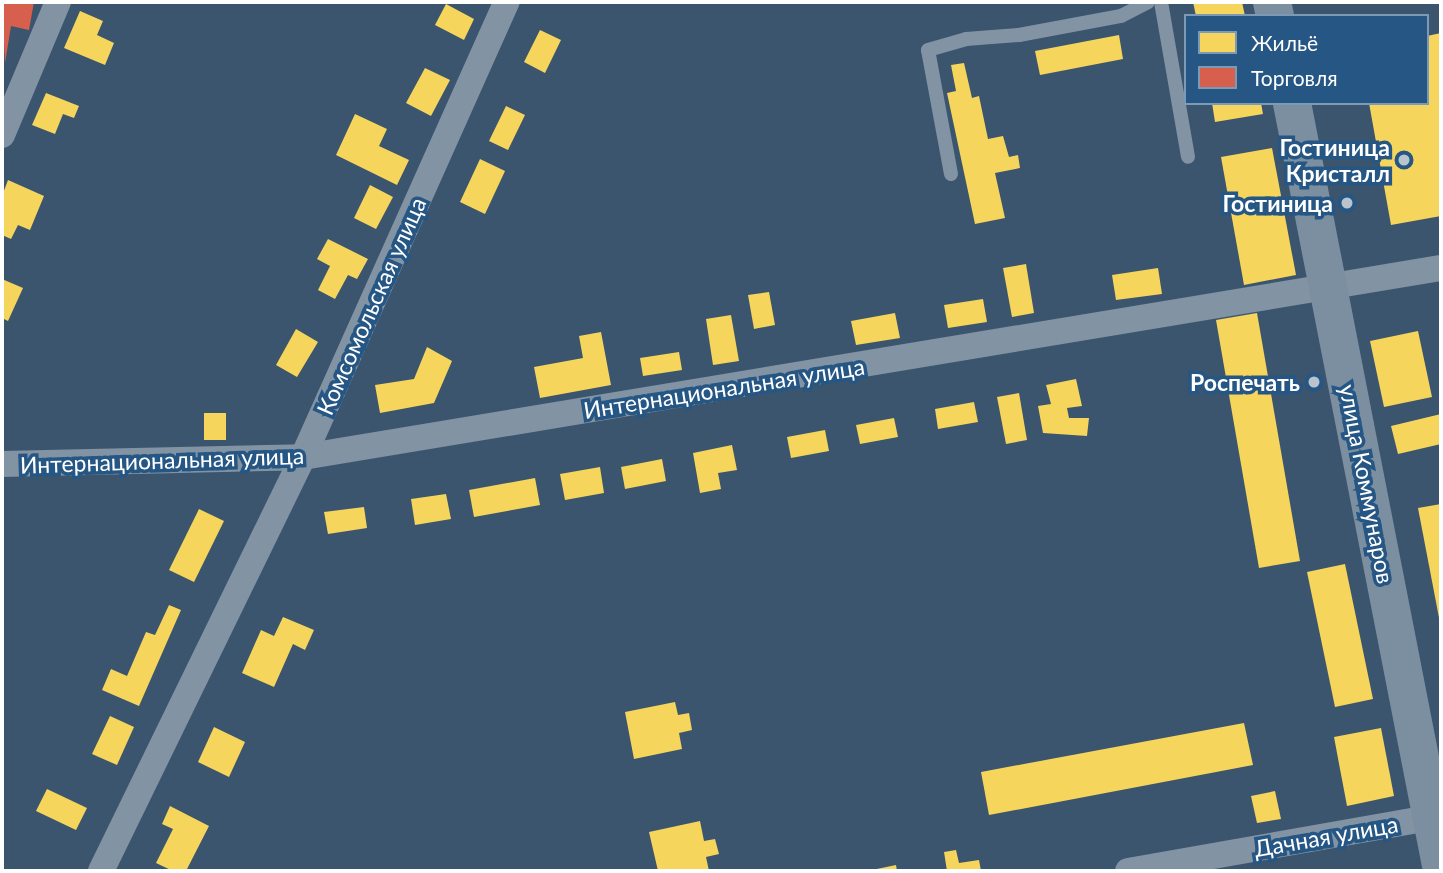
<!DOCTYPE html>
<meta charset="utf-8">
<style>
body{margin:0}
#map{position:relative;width:1443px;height:873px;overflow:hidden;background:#3b556e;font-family:Lato,sans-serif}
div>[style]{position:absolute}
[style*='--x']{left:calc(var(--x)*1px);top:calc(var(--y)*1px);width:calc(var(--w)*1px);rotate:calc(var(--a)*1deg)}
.homes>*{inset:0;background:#f6d55c}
.shops>*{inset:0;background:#d6604d}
.lane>*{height:14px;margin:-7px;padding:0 7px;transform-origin:7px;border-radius:7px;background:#8293a4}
.street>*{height:26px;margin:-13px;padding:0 13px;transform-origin:13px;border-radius:13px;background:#8293a4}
.secondary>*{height:38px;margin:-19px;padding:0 19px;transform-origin:19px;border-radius:19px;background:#7c8fa1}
.dots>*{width:19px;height:19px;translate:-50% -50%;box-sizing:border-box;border:4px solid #255684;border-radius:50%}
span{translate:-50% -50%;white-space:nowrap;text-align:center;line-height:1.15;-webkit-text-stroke:7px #255684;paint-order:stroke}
.poi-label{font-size:23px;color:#fff;font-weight:700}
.right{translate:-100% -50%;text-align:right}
.street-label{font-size:23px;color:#fff}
.frame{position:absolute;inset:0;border:4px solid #fff;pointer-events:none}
.legend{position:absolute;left:1184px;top:14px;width:245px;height:91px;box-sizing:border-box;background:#255684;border:2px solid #7c9ab5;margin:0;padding:9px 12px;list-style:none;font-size:21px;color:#fff}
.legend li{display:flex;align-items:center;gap:14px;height:35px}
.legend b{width:35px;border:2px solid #7c9ab5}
</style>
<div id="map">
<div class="homes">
<i style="clip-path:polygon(1193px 2px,1242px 2px,1245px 16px,1196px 16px)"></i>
<i style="clip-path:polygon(446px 4px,474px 19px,464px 40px,435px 25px)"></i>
<i style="clip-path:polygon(80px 11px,103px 21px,97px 35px,114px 43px,105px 65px,64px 48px)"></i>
<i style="clip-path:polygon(540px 30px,561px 40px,545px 73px,524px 62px)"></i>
<i style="clip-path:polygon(1441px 33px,1441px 216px,1391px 225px,1369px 103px,1427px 103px,1427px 36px)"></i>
<i style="clip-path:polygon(1119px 35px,1123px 59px,1040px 75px,1035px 51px)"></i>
<i style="clip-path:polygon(964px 63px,972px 98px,979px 96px,988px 139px,1003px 136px,1009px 157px,1018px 155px,1020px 168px,995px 173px,1005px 218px,975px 224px,947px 93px,956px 91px,951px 65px)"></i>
<i style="clip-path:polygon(425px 68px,450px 80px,431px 116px,406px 103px)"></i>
<i style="clip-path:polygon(46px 93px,79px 106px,74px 118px,63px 114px,55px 134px,32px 125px)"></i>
<i style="clip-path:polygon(1212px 103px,1261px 103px,1263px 114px,1215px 122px)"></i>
<i style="clip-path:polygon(506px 106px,525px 115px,508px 150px,489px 141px)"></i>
<i style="clip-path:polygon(355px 114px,387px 129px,379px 146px,409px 160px,397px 185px,336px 155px)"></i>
<i style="clip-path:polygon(1272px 148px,1296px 275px,1244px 285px,1221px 157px)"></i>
<i style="clip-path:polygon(480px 159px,505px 171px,485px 214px,460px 202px)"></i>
<i style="clip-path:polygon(8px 180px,44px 196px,30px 230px,18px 225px,11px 239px,2px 235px,2px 196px)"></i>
<i style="clip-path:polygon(370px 185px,393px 197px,376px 229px,354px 218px)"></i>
<i style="clip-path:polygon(328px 239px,368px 259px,357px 279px,348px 275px,335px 299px,318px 290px,330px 266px,317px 259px)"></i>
<i style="clip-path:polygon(1026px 264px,1034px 313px,1012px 317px,1003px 268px)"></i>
<i style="clip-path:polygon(1158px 268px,1162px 294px,1116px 300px,1112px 275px)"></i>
<i style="clip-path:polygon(2px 279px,23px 288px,8px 321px,2px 318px)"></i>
<i style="clip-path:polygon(769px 292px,775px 325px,754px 329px,748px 295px)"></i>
<i style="clip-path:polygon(983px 299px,987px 322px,948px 328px,944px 305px)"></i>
<i style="clip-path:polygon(895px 313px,900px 338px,856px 345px,851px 321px)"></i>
<i style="clip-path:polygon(1257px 313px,1300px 561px,1259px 568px,1216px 320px)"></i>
<i style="clip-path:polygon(731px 315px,739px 361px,713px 365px,706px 319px)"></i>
<i style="clip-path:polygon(296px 329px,318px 342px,297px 377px,276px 365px)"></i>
<i style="clip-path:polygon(1418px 331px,1432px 397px,1384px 407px,1370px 341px)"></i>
<i style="clip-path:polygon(601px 332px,611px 385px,540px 398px,534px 367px,583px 358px,579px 336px)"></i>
<i style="clip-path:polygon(427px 347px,452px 361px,434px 403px,380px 413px,375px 385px,414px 379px)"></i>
<i style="clip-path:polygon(679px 352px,682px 370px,643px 376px,640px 358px)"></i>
<i style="clip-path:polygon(1076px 379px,1082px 406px,1067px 408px,1069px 418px,1089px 418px,1087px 436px,1043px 433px,1038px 406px,1051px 404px,1046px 385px)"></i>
<i style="clip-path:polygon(1019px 393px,1027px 440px,1006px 444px,997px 397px)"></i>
<i style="clip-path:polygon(974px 402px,978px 422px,938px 429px,935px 409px)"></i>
<i style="clip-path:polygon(204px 413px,226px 413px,226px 440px,204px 440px)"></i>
<i style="clip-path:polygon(1441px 414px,1441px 444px,1398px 454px,1391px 426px)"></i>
<i style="clip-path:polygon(894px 418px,898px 437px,860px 444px,856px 425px)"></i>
<i style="clip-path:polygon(825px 430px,829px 451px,791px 458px,787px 437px)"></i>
<i style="clip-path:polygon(732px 445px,737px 470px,718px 473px,721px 489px,700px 493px,693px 453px)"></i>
<i style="clip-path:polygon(662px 459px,666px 481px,625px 489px,621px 467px)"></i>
<i style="clip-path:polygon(600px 467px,604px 493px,565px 500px,560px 474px)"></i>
<i style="clip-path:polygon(535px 478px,540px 505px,474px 517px,469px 490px)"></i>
<i style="clip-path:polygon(446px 494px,451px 519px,415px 525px,411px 499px)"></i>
<i style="clip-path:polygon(1441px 504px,1441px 623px,1440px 623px,1418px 508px)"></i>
<i style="clip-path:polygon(364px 507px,367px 528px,328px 534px,324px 512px)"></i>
<i style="clip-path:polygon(199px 509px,224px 521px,194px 582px,169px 570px)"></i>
<i style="clip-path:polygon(1345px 564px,1373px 699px,1335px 707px,1307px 572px)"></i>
<i style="clip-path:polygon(169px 605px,181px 610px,139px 706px,102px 690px,111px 669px,127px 676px,146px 632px,155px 635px)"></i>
<i style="clip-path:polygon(283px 617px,314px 630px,305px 650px,293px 644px,274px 687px,242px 673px,261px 630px,274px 636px)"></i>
<i style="clip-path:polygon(675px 702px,678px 715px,689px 713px,692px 730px,679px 733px,682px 749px,634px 759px,625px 712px)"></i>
<i style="clip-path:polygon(110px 716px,134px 727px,117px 765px,92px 754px)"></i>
<i style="clip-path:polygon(1244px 723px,1253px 765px,989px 815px,981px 772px)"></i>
<i style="clip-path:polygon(214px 727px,245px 742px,229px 777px,198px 762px)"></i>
<i style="clip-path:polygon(1381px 728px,1394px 796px,1347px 806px,1334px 737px)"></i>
<i style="clip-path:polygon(47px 789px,87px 808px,76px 830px,36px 811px)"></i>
<i style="clip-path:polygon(1275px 791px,1281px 819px,1257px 823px,1251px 796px)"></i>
<i style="clip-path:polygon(170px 806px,209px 826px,186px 871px,173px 871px,156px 863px,173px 829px,162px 824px)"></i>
<i style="clip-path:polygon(700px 821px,704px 841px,715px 839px,719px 854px,706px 857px,709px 871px,658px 871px,649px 832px)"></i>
<i style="clip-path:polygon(956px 850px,959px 863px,979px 860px,981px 871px,947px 871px,944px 852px)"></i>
<i style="clip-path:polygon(896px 865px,897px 871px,872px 871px,872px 870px)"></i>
</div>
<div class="shops">
<i style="clip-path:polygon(2px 2px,34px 2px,29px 30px,11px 26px,5px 63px)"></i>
</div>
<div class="lane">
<i style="--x:1161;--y:2;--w:157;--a:80.1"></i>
<i style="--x:951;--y:174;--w:126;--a:-100.5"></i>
<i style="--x:928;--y:50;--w:40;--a:-16"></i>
<i style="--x:966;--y:39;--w:53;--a:-4.3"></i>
<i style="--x:1019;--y:35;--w:104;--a:-10.6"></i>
<i style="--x:1121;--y:16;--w:30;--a:-27"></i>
</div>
<div class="street">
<i style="--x:2;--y:135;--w:144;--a:-67.2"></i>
<i style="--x:2;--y:464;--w:301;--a:-1.3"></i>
<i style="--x:303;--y:457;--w:1154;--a:-9.43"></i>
<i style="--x:101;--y:871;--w:461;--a:-64"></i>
<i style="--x:303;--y:457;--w:499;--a:-65.9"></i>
<i style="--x:1128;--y:871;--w:318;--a:-10"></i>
</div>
<div class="secondary">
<i style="--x:1272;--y:2;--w:14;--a:78"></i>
<i style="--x:1292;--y:103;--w:776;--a:78.94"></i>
</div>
<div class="dots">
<i style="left:1404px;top:160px;background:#bac4cc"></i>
<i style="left:1347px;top:203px;background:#bac4cc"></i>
<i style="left:1314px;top:382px;background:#bac4cc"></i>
</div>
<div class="poi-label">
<span class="right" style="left:1390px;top:160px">Гостиница<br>Кристалл</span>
<span class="right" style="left:1333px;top:203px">Гостиница</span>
<span class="right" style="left:1300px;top:382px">Роспечать</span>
</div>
<div class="street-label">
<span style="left:371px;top:306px;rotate:-66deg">Комсомольская улица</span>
<span style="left:724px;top:388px;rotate:-9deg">Интернациональная улица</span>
<span style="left:162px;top:460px;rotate:-2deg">Интернациональная улица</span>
<span style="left:1367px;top:484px;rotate:79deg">улица Коммунаров</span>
<span style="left:1326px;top:836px;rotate:-10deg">Дачная улица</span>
</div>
<div class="frame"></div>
<ul class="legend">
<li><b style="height:19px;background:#f6d55c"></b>Жильё</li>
<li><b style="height:19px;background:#d6604d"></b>Торговля</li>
</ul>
</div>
